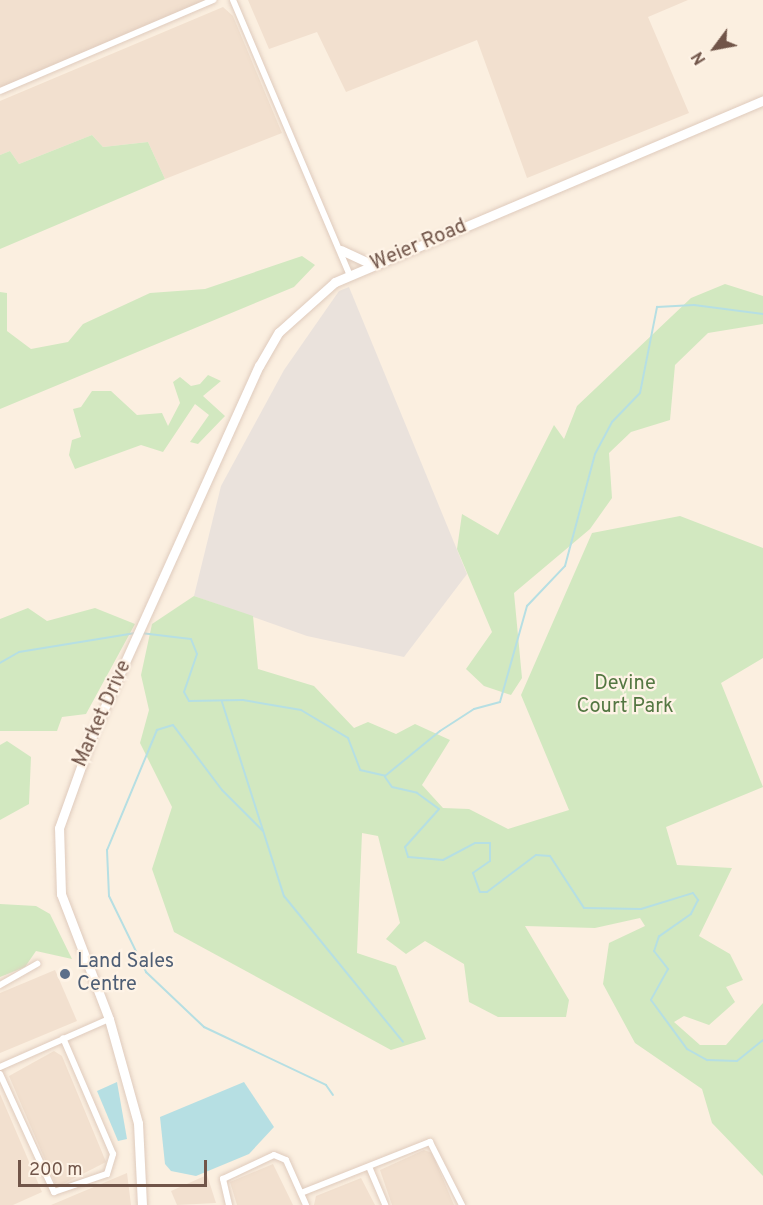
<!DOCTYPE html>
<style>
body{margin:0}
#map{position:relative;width:763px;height:1205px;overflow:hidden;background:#fbefe0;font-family:Overpass,sans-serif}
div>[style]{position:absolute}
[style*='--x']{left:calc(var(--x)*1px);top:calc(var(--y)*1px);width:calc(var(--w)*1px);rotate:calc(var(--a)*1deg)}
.residential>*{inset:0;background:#f2e0cf}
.industrial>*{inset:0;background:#eae2dc}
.green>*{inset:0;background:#d2e8c0}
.water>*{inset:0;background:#b6dfe3}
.stream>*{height:2px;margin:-1px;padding:0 1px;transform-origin:1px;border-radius:1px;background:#b6dfe3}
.roads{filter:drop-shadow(0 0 2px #dfcbbd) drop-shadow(0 0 2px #dfcbbd)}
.street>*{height:6px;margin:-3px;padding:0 3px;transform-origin:3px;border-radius:3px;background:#fff}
.secondary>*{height:9px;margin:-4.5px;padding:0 4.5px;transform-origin:4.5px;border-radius:4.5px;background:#fff}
.dots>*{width:16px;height:16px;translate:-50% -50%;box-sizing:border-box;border:3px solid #fef3e6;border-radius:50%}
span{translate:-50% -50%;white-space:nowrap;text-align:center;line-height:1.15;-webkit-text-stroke:4.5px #fef3e6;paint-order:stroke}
.street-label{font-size:20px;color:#715549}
.park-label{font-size:20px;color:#547742}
.service-label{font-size:20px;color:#4e5e75}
.left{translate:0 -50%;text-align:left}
.north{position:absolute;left:685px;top:18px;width:60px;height:60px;-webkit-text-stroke:4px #fef3e6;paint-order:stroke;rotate:238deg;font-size:16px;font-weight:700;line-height:24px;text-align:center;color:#715549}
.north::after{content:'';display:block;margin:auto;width:21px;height:27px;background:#715549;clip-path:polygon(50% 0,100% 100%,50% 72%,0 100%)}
.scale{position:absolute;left:18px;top:1160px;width:189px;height:27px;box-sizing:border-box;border:3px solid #715549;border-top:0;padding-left:8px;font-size:18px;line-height:21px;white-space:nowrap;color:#715549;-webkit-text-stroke:4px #fef3e6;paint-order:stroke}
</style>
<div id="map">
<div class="residential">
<i style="clip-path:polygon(0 0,213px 0,0 91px)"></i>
<i style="clip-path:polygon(248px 0,688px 0,648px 17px,689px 113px,527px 178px,477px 40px,346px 92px,317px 32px,269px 49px)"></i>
<i style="clip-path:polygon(223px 7px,233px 16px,282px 133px,165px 179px,148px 142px,103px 147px,92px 135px,19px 164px,10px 151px,0 155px,0 101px)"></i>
<i style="clip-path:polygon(55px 970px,77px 1021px,0 1053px,0 993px)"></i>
<i style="clip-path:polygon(54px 1051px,62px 1056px,106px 1162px,61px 1185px,55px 1183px,9px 1076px)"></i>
<i style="clip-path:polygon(0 1094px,42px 1192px,13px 1205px,0 1205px)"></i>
<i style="clip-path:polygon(424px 1150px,432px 1153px,454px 1205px,392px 1205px,380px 1170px)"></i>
<i style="clip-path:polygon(273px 1164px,293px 1205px,237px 1205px,230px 1182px)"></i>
<i style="clip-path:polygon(127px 1173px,131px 1205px,51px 1205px)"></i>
<i style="clip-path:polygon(207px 1175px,216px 1203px,177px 1205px,171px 1191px)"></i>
<i style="clip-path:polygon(361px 1178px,375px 1205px,314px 1205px,316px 1196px)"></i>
</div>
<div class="industrial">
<i style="clip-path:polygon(349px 287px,467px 574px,404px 657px,307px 636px,194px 596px,221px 486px,284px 370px,339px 291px)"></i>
</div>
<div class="green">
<i style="clip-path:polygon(92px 135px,103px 147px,148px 142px,165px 179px,0 249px,0 155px,10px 151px,19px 164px)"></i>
<i style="clip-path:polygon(302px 256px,315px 265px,294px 287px,0 409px,0 292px,7px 293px,7px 331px,31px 349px,68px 342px,83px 324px,150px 293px,205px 289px)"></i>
<i style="clip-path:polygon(725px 284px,763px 296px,763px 324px,708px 333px,675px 365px,670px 420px,631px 432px,609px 453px,612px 498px,590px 529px,514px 593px,522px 678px,511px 695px,484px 686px,466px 669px,492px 632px,457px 549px,462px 514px,498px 535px,554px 425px,564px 439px,577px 406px,691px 298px)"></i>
<i style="clip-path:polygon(208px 375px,221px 381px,203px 396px,225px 416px,198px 444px,190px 442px,209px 415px,195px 404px,163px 452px,141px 445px,75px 469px,69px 455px,72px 440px,81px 437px,73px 409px,81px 407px,92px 391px,111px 391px,137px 415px,162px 413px,168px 426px,180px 403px,173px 382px,180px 377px,191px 386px,200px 384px)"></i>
<i style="clip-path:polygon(680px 516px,763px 548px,763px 658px,721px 683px,763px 787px,666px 827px,677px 865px,732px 868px,699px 936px,730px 954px,743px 980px,726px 987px,735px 1002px,709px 1025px,684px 1016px,674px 1022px,700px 1045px,726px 1045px,763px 1003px,763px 1176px,712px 1123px,702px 1089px,635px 1043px,603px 984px,609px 943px,645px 926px,640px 918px,595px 928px,525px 926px,569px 1000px,566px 1017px,498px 1017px,469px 1002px,464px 964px,425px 941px,406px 954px,386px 939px,400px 923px,378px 836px,362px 833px,357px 953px,396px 966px,426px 1039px,391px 1050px,174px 932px,152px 869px,172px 807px,140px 743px,149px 710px,141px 675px,152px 624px,194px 596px,253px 616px,258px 669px,314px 686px,354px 728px,368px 722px,396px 734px,415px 724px,450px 740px,422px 785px,443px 808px,469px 809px,508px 829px,569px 810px,521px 695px,592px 533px)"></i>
<i style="clip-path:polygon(28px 608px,47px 621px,95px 608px,135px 624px,86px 714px,62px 717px,57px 731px,0 731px,0 619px)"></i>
<i style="clip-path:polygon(7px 741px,31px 757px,29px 804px,0 820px,0 745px)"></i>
<i style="clip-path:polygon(0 904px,36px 906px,50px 914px,72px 959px,36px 951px,25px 967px,0 977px)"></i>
</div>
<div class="water">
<i style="clip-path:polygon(117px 1082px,127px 1139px,118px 1141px,97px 1091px)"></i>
<i style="clip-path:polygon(244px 1082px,274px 1127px,249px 1154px,196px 1176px,171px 1171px,165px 1164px,160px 1117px)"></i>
</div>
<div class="stream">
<i style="--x:141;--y:633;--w:50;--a:6.8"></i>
<i style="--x:191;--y:639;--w:16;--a:68"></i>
<i style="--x:197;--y:654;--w:40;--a:108.9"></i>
<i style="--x:184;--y:692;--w:10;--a:61"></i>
<i style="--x:189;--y:701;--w:54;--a:-1.1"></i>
<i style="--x:243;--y:700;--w:59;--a:9.8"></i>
<i style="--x:301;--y:710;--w:55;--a:30.8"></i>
<i style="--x:348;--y:738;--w:34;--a:69"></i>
<i style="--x:360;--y:770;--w:26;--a:13"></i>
<i style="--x:385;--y:776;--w:71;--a:-39.3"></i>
<i style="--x:440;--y:731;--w:40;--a:-32.9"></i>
<i style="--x:474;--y:709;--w:27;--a:-15"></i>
<i style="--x:500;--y:702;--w:100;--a:-74.3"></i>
<i style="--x:527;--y:606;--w:55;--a:-46.5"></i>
<i style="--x:565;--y:566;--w:116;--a:-75"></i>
<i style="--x:595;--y:454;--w:36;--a:-62"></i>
<i style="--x:612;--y:422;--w:40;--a:-46"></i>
<i style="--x:640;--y:393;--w:88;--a:-78.8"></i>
<i style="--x:657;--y:307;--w:37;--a:-3"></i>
<i style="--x:694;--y:305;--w:70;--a:7.4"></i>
<i style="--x:0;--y:663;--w:22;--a:-30"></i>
<i style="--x:19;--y:652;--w:118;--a:-9.3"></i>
<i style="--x:222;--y:702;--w:204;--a:72.3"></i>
<i style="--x:284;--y:896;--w:188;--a:50.8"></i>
<i style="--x:385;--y:777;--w:12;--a:55"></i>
<i style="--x:392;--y:787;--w:26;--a:13"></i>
<i style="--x:417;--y:793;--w:27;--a:36"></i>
<i style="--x:439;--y:809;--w:51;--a:131.8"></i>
<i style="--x:405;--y:847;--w:10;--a:73"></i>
<i style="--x:408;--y:857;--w:35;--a:5"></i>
<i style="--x:443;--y:860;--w:36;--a:-28"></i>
<i style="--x:475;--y:843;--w:15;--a:0"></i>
<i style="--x:490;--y:843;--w:18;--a:90"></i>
<i style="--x:490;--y:861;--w:21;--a:145"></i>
<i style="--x:473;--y:873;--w:20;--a:70"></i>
<i style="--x:480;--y:892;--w:7;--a:0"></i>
<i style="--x:487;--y:892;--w:61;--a:-37.1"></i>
<i style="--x:536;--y:855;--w:14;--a:4"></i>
<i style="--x:550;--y:856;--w:62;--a:56.8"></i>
<i style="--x:584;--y:908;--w:57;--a:1"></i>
<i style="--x:641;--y:909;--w:54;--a:-17.1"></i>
<i style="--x:693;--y:893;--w:9;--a:54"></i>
<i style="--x:698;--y:900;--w:16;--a:117"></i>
<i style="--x:691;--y:914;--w:39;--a:145"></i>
<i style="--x:659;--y:936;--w:16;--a:108"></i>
<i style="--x:654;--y:951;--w:23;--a:52"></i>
<i style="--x:668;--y:969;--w:35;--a:119"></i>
<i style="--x:651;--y:1000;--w:61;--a:53.7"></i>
<i style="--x:687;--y:1049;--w:23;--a:29"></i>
<i style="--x:707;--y:1060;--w:30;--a:2"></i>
<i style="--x:737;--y:1061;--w:33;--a:-39"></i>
<i style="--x:263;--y:831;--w:58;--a:-135"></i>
<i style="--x:222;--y:790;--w:81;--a:-127"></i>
<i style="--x:173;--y:725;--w:17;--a:163"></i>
<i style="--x:157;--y:730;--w:130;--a:112.6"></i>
<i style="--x:107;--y:850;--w:46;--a:87.5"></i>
<i style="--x:109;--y:896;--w:85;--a:64"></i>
<i style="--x:146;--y:972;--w:80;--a:43.5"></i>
<i style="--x:204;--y:1027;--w:135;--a:25.4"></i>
<i style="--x:326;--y:1085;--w:12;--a:55"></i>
</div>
<div class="roads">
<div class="street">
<i style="--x:233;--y:0;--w:299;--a:67"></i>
<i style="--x:0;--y:91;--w:232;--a:-23.1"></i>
<i style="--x:0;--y:985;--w:43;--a:-29.6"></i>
<i style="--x:0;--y:1067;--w:119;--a:-23.8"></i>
<i style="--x:0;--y:1074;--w:130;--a:65.4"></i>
<i style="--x:54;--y:1192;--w:56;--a:-18.8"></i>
<i style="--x:107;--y:1174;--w:21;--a:-73"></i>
<i style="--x:113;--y:1154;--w:126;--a:-113.3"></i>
<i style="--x:370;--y:1169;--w:39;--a:67"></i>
<i style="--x:301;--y:1193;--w:139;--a:-21.6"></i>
<i style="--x:430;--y:1142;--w:71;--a:63.1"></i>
<i style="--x:229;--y:1205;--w:27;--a:-103"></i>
<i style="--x:223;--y:1179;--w:56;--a:-25.2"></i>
<i style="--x:274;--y:1155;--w:13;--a:23"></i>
<i style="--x:286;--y:1160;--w:49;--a:66"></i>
</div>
<div class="secondary">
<i style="--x:341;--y:250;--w:35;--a:25"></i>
<i style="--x:142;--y:1205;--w:82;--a:-92.8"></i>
<i style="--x:138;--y:1123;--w:108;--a:-105.6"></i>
<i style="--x:109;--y:1019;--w:134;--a:-111"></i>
<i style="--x:61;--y:894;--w:66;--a:-91.7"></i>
<i style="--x:59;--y:828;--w:101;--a:-70.3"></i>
<i style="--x:93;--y:733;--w:403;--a:-65.7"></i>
<i style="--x:259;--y:366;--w:39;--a:-60"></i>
<i style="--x:279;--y:332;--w:75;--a:-41.8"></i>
<i style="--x:335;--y:282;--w:465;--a:-23"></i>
</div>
</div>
<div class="dots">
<i style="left:65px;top:974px;background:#5c6f8a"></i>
</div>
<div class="street-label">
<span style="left:419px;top:246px;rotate:-23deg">Weier Road</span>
<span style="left:103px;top:714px;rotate:-66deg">Market Drive</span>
</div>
<div class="park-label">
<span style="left:625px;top:696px">Devine<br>Court Park</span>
</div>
<div class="service-label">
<span class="left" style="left:77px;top:974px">Land Sales<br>Centre</span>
</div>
<div class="north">N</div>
<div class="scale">200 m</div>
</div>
